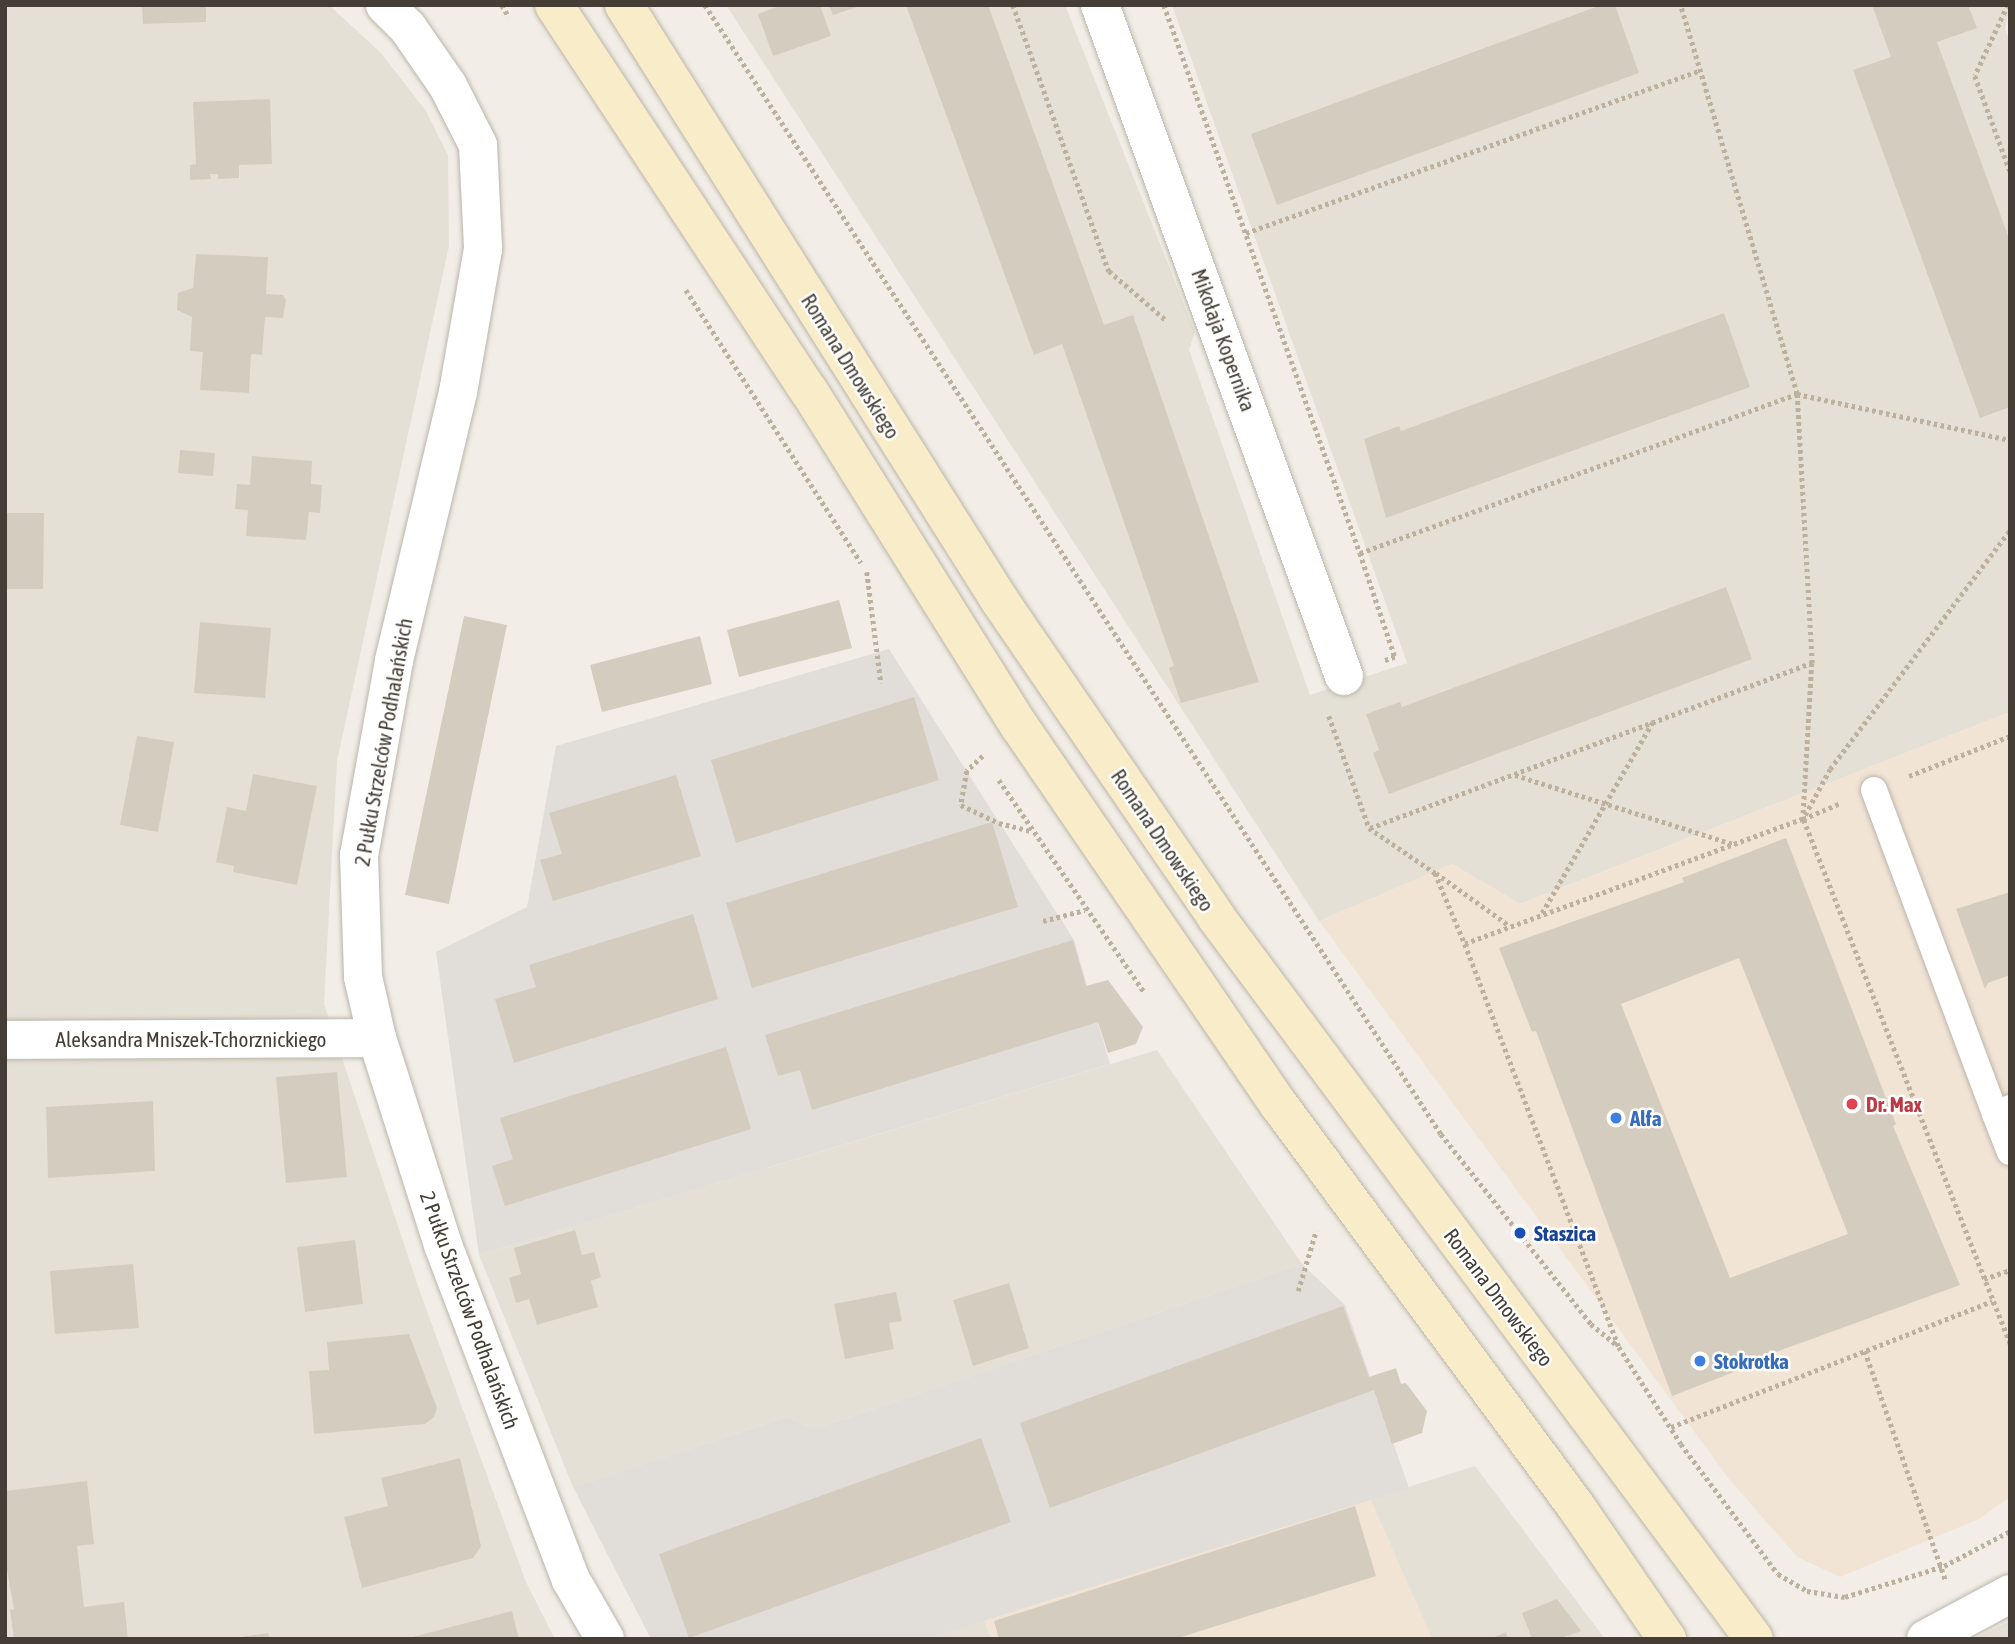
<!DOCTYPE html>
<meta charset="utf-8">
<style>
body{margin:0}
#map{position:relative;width:2015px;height:1644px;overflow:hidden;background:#f2eee7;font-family:"Asap Condensed",sans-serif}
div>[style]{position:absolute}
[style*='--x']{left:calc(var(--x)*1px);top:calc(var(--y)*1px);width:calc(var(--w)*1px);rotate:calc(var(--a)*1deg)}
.residential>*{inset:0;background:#e5e0d5}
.commercial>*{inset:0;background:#f2e4d4}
.industrial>*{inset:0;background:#e1ddd8}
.building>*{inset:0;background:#d5ccc0}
.path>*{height:4.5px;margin-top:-2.25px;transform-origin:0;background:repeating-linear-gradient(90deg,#bdb09d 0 3.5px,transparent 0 7px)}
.roads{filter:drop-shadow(0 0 2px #bcb5aa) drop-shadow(0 0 2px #bcb5aa)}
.lane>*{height:26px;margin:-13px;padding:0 13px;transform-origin:13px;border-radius:13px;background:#fff}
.street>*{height:38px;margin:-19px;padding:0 19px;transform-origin:19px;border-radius:19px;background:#fff}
.secondary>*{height:38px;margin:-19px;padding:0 19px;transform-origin:19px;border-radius:19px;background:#f9ecc9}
.dots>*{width:19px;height:19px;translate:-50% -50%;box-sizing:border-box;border:4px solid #fff;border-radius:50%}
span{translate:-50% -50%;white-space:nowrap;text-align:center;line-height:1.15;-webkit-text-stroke:5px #fff;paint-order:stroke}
.street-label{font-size:21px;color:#443e36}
.health-label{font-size:21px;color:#be3a42;font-weight:700}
.left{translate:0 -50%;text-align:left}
.shop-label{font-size:21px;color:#366cbe;font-weight:700}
.transit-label{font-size:21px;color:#164399;font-weight:700}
.frame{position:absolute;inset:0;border:7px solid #443e36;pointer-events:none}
</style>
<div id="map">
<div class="residential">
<i style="clip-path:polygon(5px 5px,329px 5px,381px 53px,426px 111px,448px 155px,449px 246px,337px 761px,324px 1004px,420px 1292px,526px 1582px,555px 1639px,5px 1639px)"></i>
<i style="clip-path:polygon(726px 5px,1065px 5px,1195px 332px,1189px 350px,1310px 695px,1407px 663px,1172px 5px,2010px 5px,2005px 29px,2010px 42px,2010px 712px,1520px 904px,1452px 864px,1319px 921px)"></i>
<i style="clip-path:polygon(1157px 1050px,1302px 1264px,814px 1429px,787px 1417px,573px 1487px,479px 1255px)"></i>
<i style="clip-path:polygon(1475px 1466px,1605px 1639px,1432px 1639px,1370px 1499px)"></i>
<i style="clip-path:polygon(984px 1619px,991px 1639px,925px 1639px)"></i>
<i style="clip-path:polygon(2010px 1621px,2010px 1639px,1974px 1639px)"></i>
</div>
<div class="commercial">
<i style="clip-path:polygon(2010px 712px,2010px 1497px,1979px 1519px,1840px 1577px,1797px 1557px,1729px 1479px,1319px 921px,1452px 864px,1521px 904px)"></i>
<i style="clip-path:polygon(1370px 1499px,1432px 1639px,991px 1639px,984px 1619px)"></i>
</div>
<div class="industrial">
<i style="clip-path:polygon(889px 649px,1074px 940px,1110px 1064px,479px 1255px,436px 952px,527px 907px,556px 746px)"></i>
<i style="clip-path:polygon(1302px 1264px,1345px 1305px,1409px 1488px,925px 1639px,651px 1639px,573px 1487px,787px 1417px,814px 1429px)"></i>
</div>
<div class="building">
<i style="clip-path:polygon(142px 5px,206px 5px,206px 22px,143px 24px)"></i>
<i style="clip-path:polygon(782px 5px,820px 5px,831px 36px,773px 56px,758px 14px)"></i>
<i style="clip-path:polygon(829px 5px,860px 5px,860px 6px,833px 15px)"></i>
<i style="clip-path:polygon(906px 5px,988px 5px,1104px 325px,1133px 315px,1259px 682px,1181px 703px,1169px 668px,1174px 666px,1062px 344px,1034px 355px)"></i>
<i style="clip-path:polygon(1601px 5px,1615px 5px,1639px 73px,1277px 205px,1251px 134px)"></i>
<i style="clip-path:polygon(1872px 5px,1968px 5px,1977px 28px,1937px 42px,2010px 241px,2010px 407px,1980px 418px,1853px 70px,1891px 57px)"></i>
<i style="clip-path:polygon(270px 99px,272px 164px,239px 165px,239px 178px,218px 179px,218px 174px,210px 174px,211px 179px,190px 180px,190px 165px,196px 164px,193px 102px)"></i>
<i style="clip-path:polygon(196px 254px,268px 257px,266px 294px,283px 295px,286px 300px,283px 318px,265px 317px,262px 355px,251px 354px,249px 393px,200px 390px,203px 352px,190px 351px,192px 317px,177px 310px,178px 293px,193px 288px)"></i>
<i style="clip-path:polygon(1724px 313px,1750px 387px,1386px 518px,1364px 439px,1399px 426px,1401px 431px)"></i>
<i style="clip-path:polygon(180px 450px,215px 453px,213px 476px,178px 473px)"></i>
<i style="clip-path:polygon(252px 456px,312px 461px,311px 484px,322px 485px,320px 513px,309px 512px,306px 540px,246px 536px,248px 510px,235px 509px,237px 484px,250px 485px)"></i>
<i style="clip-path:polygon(5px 513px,44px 513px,43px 589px,5px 589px)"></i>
<i style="clip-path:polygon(1726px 587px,1752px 659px,1389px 794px,1373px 753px,1379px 750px,1366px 714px,1400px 702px,1402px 707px)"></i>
<i style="clip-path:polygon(839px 600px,852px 648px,739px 677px,727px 630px)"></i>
<i style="clip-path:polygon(464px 616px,507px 625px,449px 904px,405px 895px)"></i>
<i style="clip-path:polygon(200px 622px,271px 628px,265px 698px,194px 693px)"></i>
<i style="clip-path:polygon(700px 636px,712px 684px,602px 712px,590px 665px)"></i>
<i style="clip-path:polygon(914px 697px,939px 780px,736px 843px,711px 760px)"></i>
<i style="clip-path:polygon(137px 736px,174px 742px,158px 832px,120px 825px)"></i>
<i style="clip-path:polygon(253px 774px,317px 786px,297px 885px,233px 872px,234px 866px,216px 862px,227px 807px,246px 811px)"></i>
<i style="clip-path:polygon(676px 775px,701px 856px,553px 901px,540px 860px,562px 854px,549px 813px)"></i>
<i style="clip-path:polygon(992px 822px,1018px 907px,752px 988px,726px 903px)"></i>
<i style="clip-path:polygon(evenodd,1786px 838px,1896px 1124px,1893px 1126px,1960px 1285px,1757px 1359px,1757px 1363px,1672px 1396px,1536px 1031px,1532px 1032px,1499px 948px,1684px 882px,1682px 878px,1786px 838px,1739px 958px,1848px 1234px,1730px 1278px,1621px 1004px,1739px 958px)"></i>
<i style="clip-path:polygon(2010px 892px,2010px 975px,1988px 983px,1985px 989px,1956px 909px)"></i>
<i style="clip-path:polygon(693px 914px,718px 999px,514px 1063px,495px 999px,536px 987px,529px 965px)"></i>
<i style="clip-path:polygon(1073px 940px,1086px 986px,1108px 980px,1143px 1027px,1136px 1044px,1108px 1053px,1098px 1022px,812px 1110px,800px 1070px,778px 1076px,765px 1035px)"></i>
<i style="clip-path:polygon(726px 1047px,751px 1129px,505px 1206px,492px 1166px,513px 1159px,500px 1118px)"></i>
<i style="clip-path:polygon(337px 1072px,347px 1177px,286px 1183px,276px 1077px)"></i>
<i style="clip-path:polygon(153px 1101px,155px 1171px,48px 1178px,46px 1107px)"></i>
<i style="clip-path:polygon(575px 1230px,582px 1255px,594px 1252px,601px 1277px,591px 1281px,598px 1307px,537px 1325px,529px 1299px,516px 1303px,509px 1278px,521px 1274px,514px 1248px)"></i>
<i style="clip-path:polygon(355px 1240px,363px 1304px,305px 1312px,297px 1247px)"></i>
<i style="clip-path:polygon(133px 1264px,139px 1328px,55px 1334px,50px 1271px)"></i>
<i style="clip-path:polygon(1009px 1283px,1029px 1348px,973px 1366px,953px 1300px)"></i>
<i style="clip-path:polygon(896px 1292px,902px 1321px,889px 1323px,894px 1349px,845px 1359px,834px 1304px)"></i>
<i style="clip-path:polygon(1343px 1306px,1369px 1377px,1396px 1368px,1401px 1384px,1406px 1383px,1427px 1411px,1422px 1433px,1392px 1444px,1374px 1390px,1050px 1508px,1020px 1423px)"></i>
<i style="clip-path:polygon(409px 1334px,437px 1408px,434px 1417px,425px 1424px,314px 1434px,309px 1371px,329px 1370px,327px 1342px)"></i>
<i style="clip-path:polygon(981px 1438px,1011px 1522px,689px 1638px,659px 1554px)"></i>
<i style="clip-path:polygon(460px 1458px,481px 1546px,473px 1558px,362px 1588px,344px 1517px,388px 1506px,381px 1478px)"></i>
<i style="clip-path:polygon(87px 1481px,94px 1544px,77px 1546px,84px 1607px,124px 1602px,128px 1639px,14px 1639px,10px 1610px,14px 1609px,5px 1559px,5px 1491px)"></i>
<i style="clip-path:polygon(1355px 1506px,1376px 1576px,1175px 1639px,999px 1639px,994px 1621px)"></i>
<i style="clip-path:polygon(1557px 1599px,1581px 1631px,1559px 1639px,1532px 1639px,1522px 1613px)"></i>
<i style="clip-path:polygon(512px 1611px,519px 1639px,409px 1639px,409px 1638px)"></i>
<i style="clip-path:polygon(1506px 1632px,1508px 1639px,1490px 1639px)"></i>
<i style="clip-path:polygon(268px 1633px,270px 1639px,242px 1639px,242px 1637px)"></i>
</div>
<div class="path">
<i style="--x:502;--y:5;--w:14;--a:60"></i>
<i style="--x:705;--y:5;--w:1348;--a:56.9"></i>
<i style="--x:1441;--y:1134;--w:242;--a:51.7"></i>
<i style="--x:1591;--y:1324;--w:33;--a:39"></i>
<i style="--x:1013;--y:5;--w:283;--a:70.2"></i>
<i style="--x:1109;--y:271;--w:75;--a:40.7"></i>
<i style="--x:1164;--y:5;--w:582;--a:70.32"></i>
<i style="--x:1360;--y:553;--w:465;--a:-20"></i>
<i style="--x:1797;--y:394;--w:406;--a:-106.7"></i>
<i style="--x:2008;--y:5;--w:78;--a:114.9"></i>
<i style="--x:1975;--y:76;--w:101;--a:69.8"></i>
<i style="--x:1246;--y:233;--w:482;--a:-19.7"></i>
<i style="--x:686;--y:290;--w:324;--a:57.3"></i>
<i style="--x:1360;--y:553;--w:110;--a:71.4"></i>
<i style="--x:1395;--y:657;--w:12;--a:160"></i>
<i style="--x:867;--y:572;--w:112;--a:82.8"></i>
<i style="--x:1812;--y:663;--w:269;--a:-93.2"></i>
<i style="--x:1797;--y:394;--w:218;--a:12.2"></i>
<i style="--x:1329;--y:716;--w:119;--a:70.3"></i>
<i style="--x:1369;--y:828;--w:80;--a:34.3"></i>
<i style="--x:1435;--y:873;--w:77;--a:67.1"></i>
<i style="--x:983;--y:756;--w:22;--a:137"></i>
<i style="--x:967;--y:771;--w:35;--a:100"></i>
<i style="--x:961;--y:805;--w:42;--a:25.3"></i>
<i style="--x:999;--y:823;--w:33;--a:14"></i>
<i style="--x:1515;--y:775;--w:229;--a:17.6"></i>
<i style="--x:1909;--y:776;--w:109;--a:-21.6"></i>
<i style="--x:999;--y:780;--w:257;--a:55.6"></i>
<i style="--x:1805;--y:815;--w:52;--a:-61.5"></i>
<i style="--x:1830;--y:769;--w:299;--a:-53"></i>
<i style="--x:1370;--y:828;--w:472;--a:-20.5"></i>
<i style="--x:1812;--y:663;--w:156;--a:93.3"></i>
<i style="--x:1803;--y:819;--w:39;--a:-23"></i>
<i style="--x:1436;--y:873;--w:91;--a:35.6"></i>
<i style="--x:1542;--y:913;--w:220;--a:-59.9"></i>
<i style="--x:1043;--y:921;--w:43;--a:-14.7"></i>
<i style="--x:1984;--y:1279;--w:28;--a:-19"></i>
<i style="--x:1298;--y:1291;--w:63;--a:-73.3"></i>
<i style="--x:2010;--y:1344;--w:564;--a:-111.52"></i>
<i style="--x:1803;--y:819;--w:360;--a:159.7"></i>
<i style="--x:1465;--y:944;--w:431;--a:69.1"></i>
<i style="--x:1619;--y:1347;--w:115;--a:57.4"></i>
<i style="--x:1681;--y:1444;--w:162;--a:53.3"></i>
<i style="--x:1778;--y:1574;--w:34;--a:30"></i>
<i style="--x:1807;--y:1591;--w:38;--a:9"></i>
<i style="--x:1845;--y:1597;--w:104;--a:-17.4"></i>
<i style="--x:1944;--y:1566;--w:75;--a:-27.9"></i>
<i style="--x:1865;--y:1351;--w:244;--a:70.6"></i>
<i style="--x:1671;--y:1427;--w:345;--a:-21.4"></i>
</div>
<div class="roads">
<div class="lane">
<i style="--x:1874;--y:790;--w:346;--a:69.5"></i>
<i style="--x:2010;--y:1108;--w:16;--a:158"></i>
<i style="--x:1995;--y:1114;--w:41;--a:68.5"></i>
</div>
<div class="street">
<i style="--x:385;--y:5;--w:33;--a:45"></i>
<i style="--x:408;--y:28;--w:70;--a:55.4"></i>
<i style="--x:448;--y:86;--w:66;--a:63"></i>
<i style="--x:478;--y:145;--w:104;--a:87.2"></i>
<i style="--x:483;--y:249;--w:145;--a:99.9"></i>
<i style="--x:458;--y:392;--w:277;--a:103.4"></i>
<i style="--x:394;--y:661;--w:197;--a:100.2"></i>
<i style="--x:359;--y:855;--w:122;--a:88.1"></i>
<i style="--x:363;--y:977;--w:63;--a:77.1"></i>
<i style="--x:377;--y:1038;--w:217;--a:72.3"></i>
<i style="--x:443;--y:1245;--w:359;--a:69.1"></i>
<i style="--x:571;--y:1580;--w:68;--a:60"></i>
<i style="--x:1100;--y:5;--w:714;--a:70.02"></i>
<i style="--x:5;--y:1040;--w:372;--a:-0.3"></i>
<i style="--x:1926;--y:1639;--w:95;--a:-28.2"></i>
</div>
<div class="secondary">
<i style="--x:554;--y:5;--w:463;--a:56.6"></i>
<i style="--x:809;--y:391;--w:397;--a:57.9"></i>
<i style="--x:1020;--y:727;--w:458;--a:55.6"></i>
<i style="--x:1279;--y:1105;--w:498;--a:53.5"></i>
<i style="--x:1575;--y:1505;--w:163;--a:55.5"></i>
<i style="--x:624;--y:5;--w:705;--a:57.75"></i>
<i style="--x:1000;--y:601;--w:383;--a:55.6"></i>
<i style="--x:1216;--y:917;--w:900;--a:53.31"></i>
</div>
</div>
<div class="dots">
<i style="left:1852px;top:1104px;background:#e0444e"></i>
<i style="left:1616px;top:1118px;background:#3f7fe0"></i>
<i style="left:1520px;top:1233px;background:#1a4fb4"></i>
<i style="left:1700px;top:1361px;background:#3f7fe0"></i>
</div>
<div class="street-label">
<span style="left:1224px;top:340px;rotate:70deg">Mikołaja Kopernika</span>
<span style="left:851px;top:366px;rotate:58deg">Romana Dmowskiego</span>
<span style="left:383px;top:742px;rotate:-80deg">2 Pułku Strzelców Podhalańskich</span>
<span style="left:1163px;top:840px;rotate:56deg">Romana Dmowskiego</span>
<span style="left:191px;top:1039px">Aleksandra Mniszek-Tchorznickiego</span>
<span style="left:1499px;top:1297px;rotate:53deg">Romana Dmowskiego</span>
<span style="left:470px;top:1310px;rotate:70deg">2 Pułku Strzelców Podhalańskich</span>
</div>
<div class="health-label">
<span class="left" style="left:1866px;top:1104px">Dr. Max</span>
</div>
<div class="shop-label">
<span class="left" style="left:1630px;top:1118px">Alfa</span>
<span class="left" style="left:1714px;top:1361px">Stokrotka</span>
</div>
<div class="transit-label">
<span class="left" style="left:1534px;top:1233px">Staszica</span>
</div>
<div class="frame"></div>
</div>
